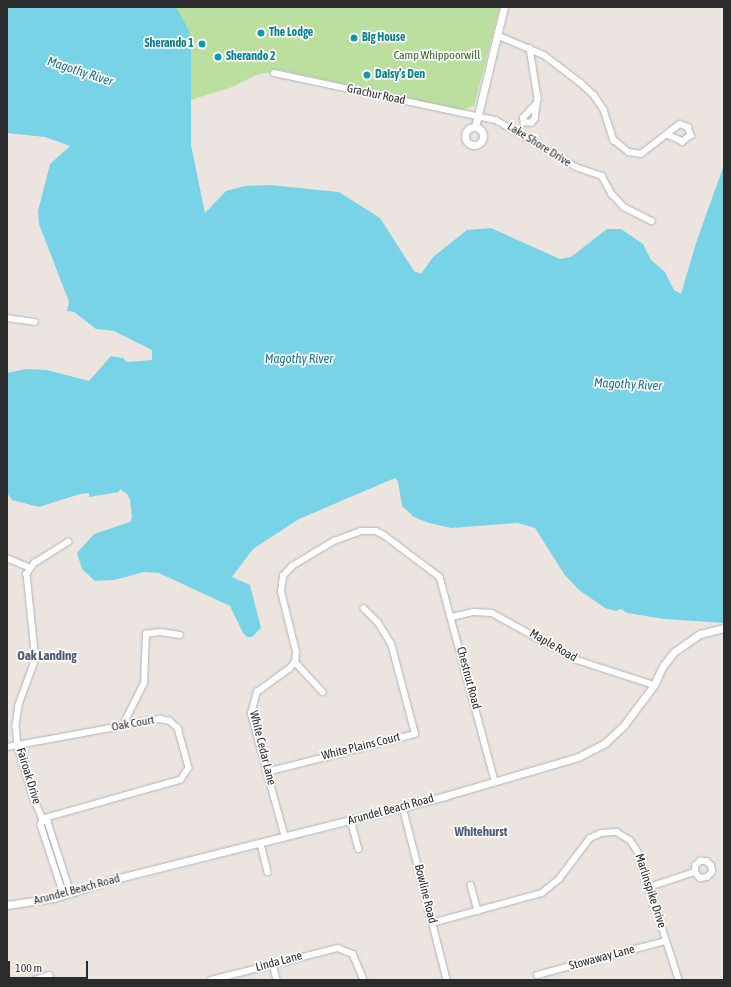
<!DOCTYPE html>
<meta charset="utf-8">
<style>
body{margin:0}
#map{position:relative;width:731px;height:987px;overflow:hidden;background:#ece5df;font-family:"Asap Condensed",sans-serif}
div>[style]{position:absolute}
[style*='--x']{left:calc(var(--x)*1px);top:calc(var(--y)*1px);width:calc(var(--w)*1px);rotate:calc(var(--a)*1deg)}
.green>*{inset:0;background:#badf9f}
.water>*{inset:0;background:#79d3e7}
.roads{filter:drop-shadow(0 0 1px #afb2bb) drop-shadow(0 0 1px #afb2bb)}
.minor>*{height:5.5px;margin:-2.75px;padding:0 2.75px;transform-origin:2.75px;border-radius:2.75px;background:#fff}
.tertiary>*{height:7px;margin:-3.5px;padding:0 3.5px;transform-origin:3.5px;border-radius:3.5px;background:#fff}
.tertiary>.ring{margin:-3.5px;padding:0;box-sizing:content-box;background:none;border:7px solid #fff;border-radius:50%}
.dots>*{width:11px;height:11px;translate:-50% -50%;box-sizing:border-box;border:2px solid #fff;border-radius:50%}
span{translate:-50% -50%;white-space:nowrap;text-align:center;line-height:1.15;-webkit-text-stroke:3.5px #fff;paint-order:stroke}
.culture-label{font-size:12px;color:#0d838f;font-weight:700}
.left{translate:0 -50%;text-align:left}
.right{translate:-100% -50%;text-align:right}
.park-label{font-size:12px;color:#336420}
.street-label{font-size:12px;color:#2b2b2b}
.water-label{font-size:13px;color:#177394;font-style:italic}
.neighbourhood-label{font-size:13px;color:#4e5a79;font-weight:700}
.frame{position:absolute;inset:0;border:8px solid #2b2b2b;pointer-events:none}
.scale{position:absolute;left:8px;top:961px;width:80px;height:18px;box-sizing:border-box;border:2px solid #2b2b2b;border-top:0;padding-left:5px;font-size:12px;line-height:14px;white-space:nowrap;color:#2b2b2b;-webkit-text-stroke:3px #fff;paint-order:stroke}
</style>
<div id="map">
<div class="green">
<i style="clip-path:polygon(175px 7px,500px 7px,474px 106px,460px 111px,281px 70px,256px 75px,232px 87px,191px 100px,191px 47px,189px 30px)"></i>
</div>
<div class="water">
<i style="clip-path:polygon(7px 7px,176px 7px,189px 30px,191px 47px,191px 145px,205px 213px,226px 191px,245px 186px,270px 185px,339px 192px,380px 218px,414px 271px,421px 274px,433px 257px,467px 230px,491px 228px,560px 259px,571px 257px,607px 229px,621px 229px,643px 244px,651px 260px,665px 272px,674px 290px,681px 294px,696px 243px,724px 165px,724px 623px,664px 619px,627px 613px,621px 609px,616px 611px,605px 608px,579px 590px,564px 574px,535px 528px,518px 523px,451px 528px,429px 523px,414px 517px,402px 506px,398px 481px,395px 478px,299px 519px,253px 549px,232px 577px,250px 585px,261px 628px,252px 637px,247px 637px,243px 633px,230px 606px,159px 573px,144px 572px,114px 580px,95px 581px,82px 569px,77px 553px,94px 534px,130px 522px,132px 517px,130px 500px,127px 494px,120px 489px,119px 492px,89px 497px,89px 493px,80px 494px,39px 507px,12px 500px,7px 493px,7px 373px,26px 369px,47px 370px,89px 381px,111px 356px,123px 358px,127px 362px,152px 360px,152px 350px,114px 331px,96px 329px,74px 312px,67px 311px,69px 302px,39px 224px,38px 211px,50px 164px,70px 146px,45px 137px,7px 133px)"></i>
</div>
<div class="roads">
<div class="minor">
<i style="--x:497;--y:35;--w:51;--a:23.1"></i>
<i style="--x:544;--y:55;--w:46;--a:37.1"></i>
<i style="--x:581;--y:83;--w:18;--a:43"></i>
<i style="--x:594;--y:95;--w:18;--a:56"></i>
<i style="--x:604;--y:110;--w:32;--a:72"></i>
<i style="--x:614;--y:140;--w:19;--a:39"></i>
<i style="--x:629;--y:152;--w:12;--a:9"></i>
<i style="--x:641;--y:154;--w:49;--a:-37.6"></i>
<i style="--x:680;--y:124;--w:9;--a:21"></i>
<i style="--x:688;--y:127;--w:9;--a:69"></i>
<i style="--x:691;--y:135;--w:11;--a:139"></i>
<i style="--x:683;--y:142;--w:17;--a:-156"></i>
<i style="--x:530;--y:48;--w:51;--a:80.9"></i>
<i style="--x:538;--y:98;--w:21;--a:98"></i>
<i style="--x:535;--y:119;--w:5;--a:127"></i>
<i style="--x:532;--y:123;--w:8;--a:180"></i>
<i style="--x:524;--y:123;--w:5;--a:-101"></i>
<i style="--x:523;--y:118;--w:19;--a:-47"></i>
<i style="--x:274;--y:73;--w:227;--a:12"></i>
<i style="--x:496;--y:120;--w:93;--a:30.4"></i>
<i style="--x:576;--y:167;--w:28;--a:19"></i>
<i style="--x:602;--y:176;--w:21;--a:61"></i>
<i style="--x:612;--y:194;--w:18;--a:47"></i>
<i style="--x:624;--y:207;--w:31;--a:27"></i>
<i style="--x:7;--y:318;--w:28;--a:8"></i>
<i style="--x:69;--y:542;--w:40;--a:148"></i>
<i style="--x:35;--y:563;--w:14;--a:126"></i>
<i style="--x:27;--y:574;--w:77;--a:84.1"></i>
<i style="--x:35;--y:651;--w:13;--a:94"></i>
<i style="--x:34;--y:664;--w:44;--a:110.1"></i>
<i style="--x:19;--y:705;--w:21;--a:98"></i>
<i style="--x:16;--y:726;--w:19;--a:84"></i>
<i style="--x:18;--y:745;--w:53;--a:73.6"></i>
<i style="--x:33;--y:796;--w:25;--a:67"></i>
<i style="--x:43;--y:819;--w:6;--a:31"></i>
<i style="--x:48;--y:822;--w:75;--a:72.1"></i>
<i style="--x:7;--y:558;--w:25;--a:23"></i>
<i style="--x:452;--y:617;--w:22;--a:-13"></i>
<i style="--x:473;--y:612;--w:19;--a:3"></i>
<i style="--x:492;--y:613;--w:97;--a:28.9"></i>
<i style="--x:577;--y:660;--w:81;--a:18"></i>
<i style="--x:295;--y:662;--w:41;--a:47"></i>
<i style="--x:123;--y:725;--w:47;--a:-63.4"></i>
<i style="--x:144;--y:683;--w:49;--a:-87.7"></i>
<i style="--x:146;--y:634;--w:15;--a:-8"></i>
<i style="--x:161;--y:632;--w:19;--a:9"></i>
<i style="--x:7;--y:747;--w:156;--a:-10.4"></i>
<i style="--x:160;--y:719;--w:10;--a:11"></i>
<i style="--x:170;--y:721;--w:11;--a:41"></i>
<i style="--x:178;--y:728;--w:41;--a:74.6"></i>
<i style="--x:189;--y:768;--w:14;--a:124"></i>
<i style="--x:181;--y:780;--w:143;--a:164.2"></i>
<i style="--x:267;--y:772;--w:153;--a:-14.4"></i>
<i style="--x:415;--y:734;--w:93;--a:-104.9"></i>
<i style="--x:391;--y:644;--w:25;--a:-122"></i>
<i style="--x:378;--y:623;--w:20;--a:-135"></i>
<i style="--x:403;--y:807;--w:179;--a:75.7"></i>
<i style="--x:43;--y:819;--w:6;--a:108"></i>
<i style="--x:41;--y:825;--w:74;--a:71.8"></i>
<i style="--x:351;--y:820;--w:30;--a:75"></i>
<i style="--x:285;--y:838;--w:129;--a:-105.3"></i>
<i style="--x:251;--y:714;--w:23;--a:-75"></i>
<i style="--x:257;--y:692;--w:39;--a:-36"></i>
<i style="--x:289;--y:669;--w:9;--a:-49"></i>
<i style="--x:295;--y:662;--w:10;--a:-84"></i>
<i style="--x:296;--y:652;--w:62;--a:-104"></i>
<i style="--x:281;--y:592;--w:16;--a:-83"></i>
<i style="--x:283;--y:576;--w:13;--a:-48"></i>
<i style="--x:292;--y:566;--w:49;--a:-30.8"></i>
<i style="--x:334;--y:541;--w:29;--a:-20"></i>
<i style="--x:361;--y:531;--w:15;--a:0"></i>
<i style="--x:376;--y:531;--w:9;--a:27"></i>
<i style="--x:384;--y:535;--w:70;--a:36.9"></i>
<i style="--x:440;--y:577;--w:211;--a:74.9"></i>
<i style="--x:261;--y:844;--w:29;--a:76"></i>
<i style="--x:471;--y:885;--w:27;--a:75"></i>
<i style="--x:649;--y:887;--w:48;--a:-18.1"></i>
<i style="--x:695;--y:872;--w:8;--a:50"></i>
<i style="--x:700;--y:878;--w:7;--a:-8"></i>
<i style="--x:707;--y:877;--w:7;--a:-45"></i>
<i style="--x:712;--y:872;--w:6;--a:-99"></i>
<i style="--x:711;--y:866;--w:6;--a:-135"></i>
<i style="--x:707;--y:862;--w:6;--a:-171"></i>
<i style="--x:701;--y:861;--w:6;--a:141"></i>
<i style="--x:696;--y:865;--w:7;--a:98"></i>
<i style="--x:432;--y:923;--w:114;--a:-15.3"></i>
<i style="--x:542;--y:893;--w:22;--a:-39"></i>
<i style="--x:559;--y:879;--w:51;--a:-52.9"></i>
<i style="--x:590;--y:838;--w:12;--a:-24"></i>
<i style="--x:601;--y:833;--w:16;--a:-4"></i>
<i style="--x:617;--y:832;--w:15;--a:32"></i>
<i style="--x:630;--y:840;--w:14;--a:56"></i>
<i style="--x:638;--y:852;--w:134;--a:72.2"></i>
<i style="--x:273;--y:964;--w:16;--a:76"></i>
<i style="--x:537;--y:975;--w:133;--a:-14.8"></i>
<i style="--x:34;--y:980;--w:16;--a:-18"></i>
<i style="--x:211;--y:980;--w:131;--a:-14.1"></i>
<i style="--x:338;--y:948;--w:16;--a:22"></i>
<i style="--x:353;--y:954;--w:28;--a:67"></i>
</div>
<div class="tertiary">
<i style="--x:475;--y:127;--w:123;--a:-76.4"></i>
<i class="ring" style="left:465px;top:127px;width:11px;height:11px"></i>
<i style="--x:7;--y:905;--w:48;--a:-8.5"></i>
<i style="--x:54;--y:898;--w:64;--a:-17.3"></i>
<i style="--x:115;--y:879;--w:340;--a:-14.1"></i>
<i style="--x:445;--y:796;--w:139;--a:-16.3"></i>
<i style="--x:578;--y:757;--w:30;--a:-27"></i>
<i style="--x:605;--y:743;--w:26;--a:-43"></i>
<i style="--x:624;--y:725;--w:50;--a:-53.1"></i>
<i style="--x:654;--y:685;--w:21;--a:-65"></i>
<i style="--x:663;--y:666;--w:18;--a:-52"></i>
<i style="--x:674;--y:652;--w:32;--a:-35"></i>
<i style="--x:700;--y:634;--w:25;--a:-14"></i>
</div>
</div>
<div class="dots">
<i style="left:261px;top:33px;background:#0f9aa8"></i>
<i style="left:354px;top:38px;background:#0f9aa8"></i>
<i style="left:202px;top:44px;background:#0f9aa8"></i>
<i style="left:218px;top:57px;background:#0f9aa8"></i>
<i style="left:367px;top:75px;background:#0f9aa8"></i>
</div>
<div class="culture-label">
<span class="left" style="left:269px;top:33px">The Lodge</span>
<span class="left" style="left:362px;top:38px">Big House</span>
<span class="right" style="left:194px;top:44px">Sherando 1</span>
<span class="left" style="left:226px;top:57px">Sherando 2</span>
<span class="left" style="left:375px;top:75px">Daisy’s Den</span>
</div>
<div class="park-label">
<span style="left:437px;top:56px">Camp Whippoorwill</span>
</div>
<div class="street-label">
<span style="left:376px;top:95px;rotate:12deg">Grachur Road</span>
<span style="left:539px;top:145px;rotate:32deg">Lake Shore Drive</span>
<span style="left:553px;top:646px;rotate:30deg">Maple Road</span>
<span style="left:468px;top:678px;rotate:75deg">Chestnut Road</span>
<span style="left:133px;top:724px;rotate:-10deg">Oak Court</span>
<span style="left:361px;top:747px;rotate:-14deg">White Plains Court</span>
<span style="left:262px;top:748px;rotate:76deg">White Cedar Lane</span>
<span style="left:28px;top:776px;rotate:73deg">Fairoak Drive</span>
<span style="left:391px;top:810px;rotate:-15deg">Arundel Beach Road</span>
<span style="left:77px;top:890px;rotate:-15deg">Arundel Beach Road</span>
<span style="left:650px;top:891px;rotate:72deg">Marlinspike Drive</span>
<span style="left:425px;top:894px;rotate:76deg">Bowline Road</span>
<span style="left:602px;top:958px;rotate:-15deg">Stowaway Lane</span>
<span style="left:279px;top:962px;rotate:-15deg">Linda Lane</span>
</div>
<div class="water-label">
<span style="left:80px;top:72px;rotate:18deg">Magothy River</span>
<span style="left:299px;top:359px">Magothy River</span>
<span style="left:628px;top:385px;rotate:3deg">Magothy River</span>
</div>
<div class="neighbourhood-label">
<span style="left:47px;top:656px">Oak Landing</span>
<span style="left:481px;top:832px">Whitehurst</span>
</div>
<div class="frame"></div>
<div class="scale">100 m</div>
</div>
